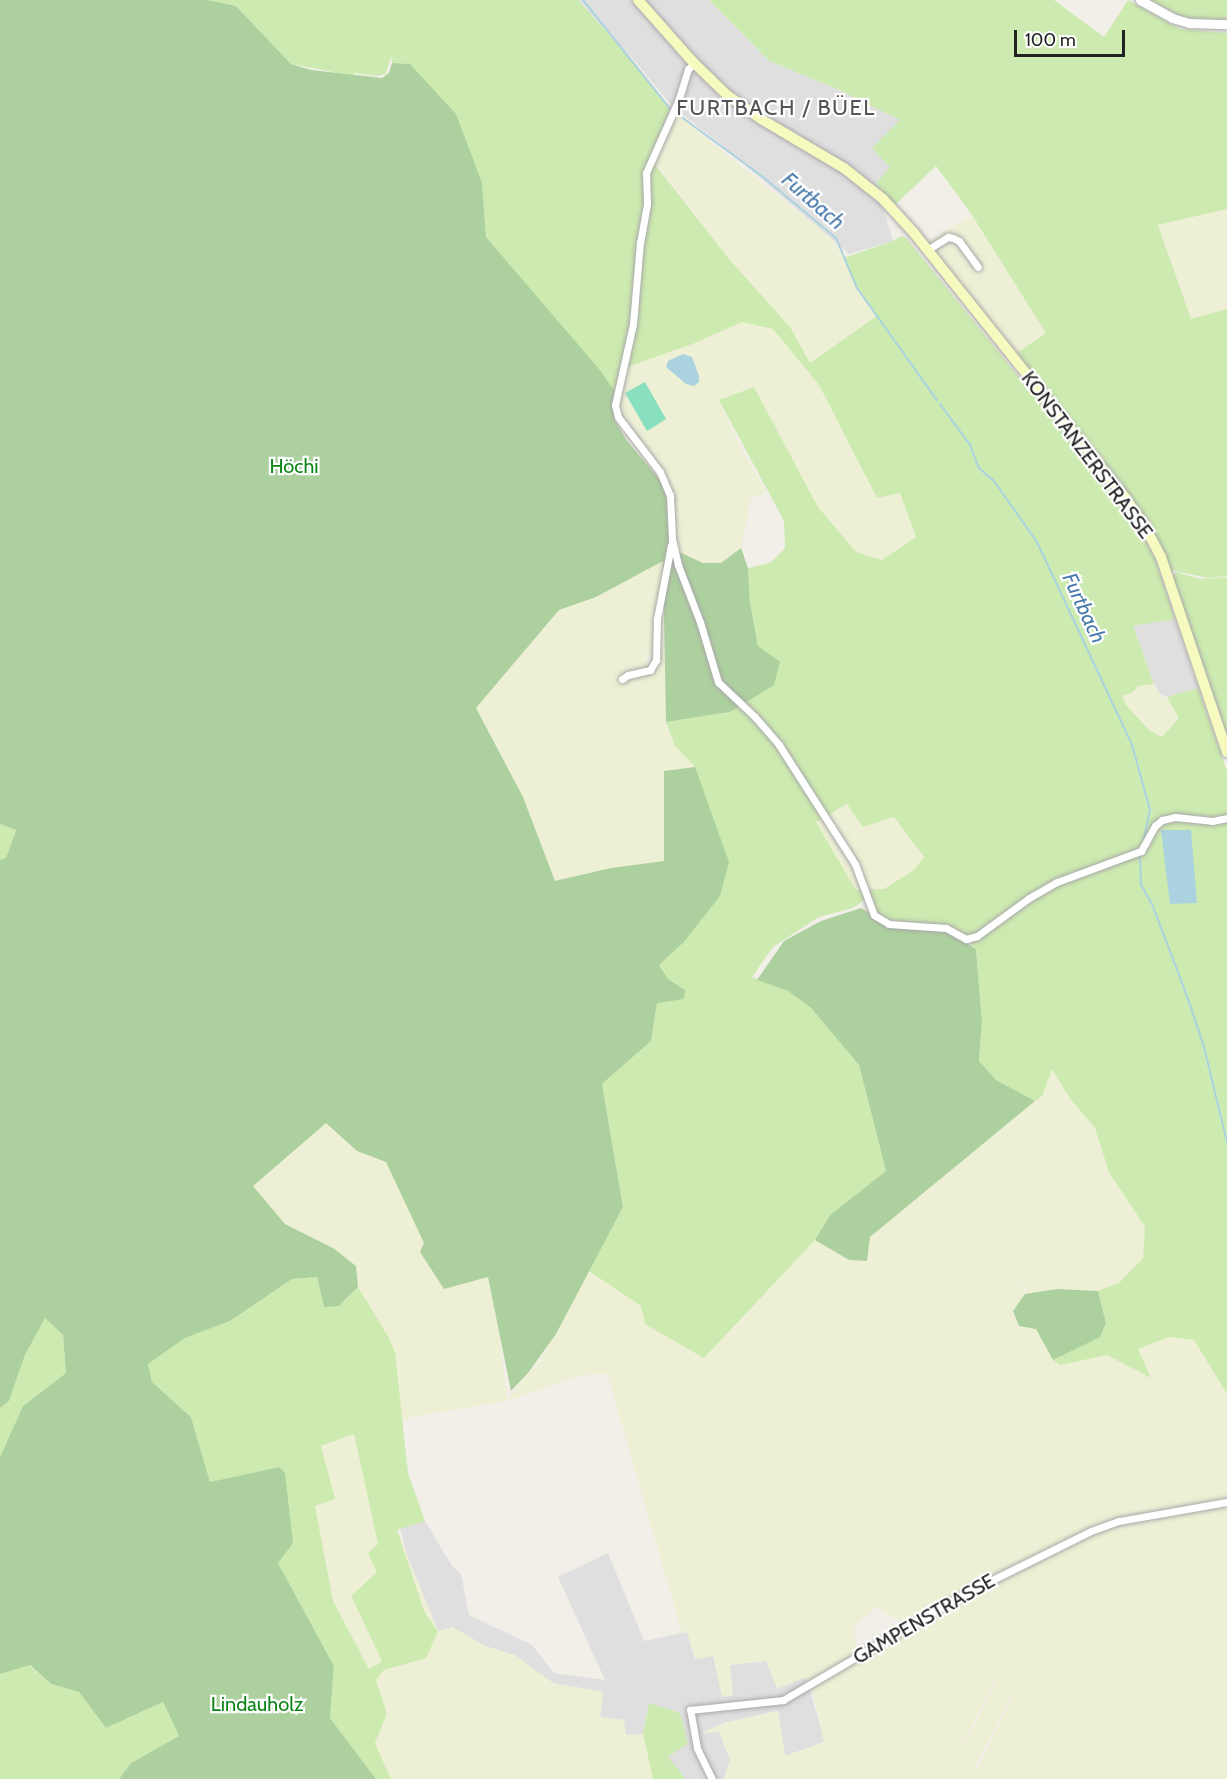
<!DOCTYPE html>
<meta charset="utf-8">
<style>
body{margin:0}
#map{position:relative;width:1227px;height:1779px;overflow:hidden;background:#f2efe9;font-family:Cabin,sans-serif}
div>[style]{position:absolute}
[style*='--x']{left:calc(var(--x)*1px);top:calc(var(--y)*1px);width:calc(var(--w)*1px);rotate:calc(var(--a)*1deg)}
.residential>*{inset:0;background:#e0dfdf}
.farmland>*{inset:0;background:#eef0d5}
.grass>*{inset:0;background:#cdebb0}
.forest>*{inset:0;background:#add19e}
.pitch>*{inset:0;background:#88e0be}
.water>*{inset:0;background:#aad3df}
.stream>*{height:2px;margin:-1px;padding:0 1px;transform-origin:1px;border-radius:1px;background:#aad3df}
.roads{filter:drop-shadow(0 0 2px #a9a9a9) drop-shadow(0 0 2px #a9a9a9)}
.minor>*{height:7px;margin:-3.5px;padding:0 3.5px;transform-origin:3.5px;border-radius:3.5px;background:#fff}
.tertiary>*{height:9px;margin:-4.5px;padding:0 4.5px;transform-origin:4.5px;border-radius:4.5px;background:#fff}
.secondary>*{height:10px;margin:-5px;padding:0 5px;transform-origin:5px;border-radius:5px;background:#f7fabf}
span{translate:-50% -50%;white-space:nowrap;text-align:center;line-height:1.15;-webkit-text-stroke:4.5px #fff;paint-order:stroke}
.street-label{font-size:20px;color:#222}
.park-label{font-size:20px;color:#0c8416}
.water-label{font-size:21px;color:#4a7aab;font-style:italic}
.quarter-label{font-size:22px;color:#555;letter-spacing:1.5px}
.scale{position:absolute;left:1014px;top:30px;width:111px;height:27px;box-sizing:border-box;border:3px solid #222;border-top:0;padding-left:8px;font-size:18px;line-height:21px;white-space:nowrap;color:#222;-webkit-text-stroke:4px #fff;paint-order:stroke}
</style>
<div id="map">
<div class="residential">
<i style="clip-path:polygon(577px 0,709px 0,769px 61px,835px 88px,900px 120px,890px 167px,876px 185px,893px 241px,849px 254px,723px 146px,672px 106px,633px 59px)"></i>
<i style="clip-path:polygon(1175px 619px,1198px 688px,1167px 697px,1160px 694px,1154px 684px,1133px 626px)"></i>
<i style="clip-path:polygon(425px 1521px,452px 1566px,461px 1574px,469px 1615px,532px 1645px,554px 1673px,605px 1680px,558px 1577px,608px 1553px,644px 1641px,687px 1632px,713px 1655px,732px 1695px,729px 1665px,766px 1661px,806px 1677px,825px 1742px,785px 1756px,778px 1711px,724px 1723px,704px 1732px,719px 1732px,730px 1760px,724px 1779px,686px 1779px,667px 1757px,649px 1703px,643px 1734px,626px 1736px,600px 1717px,603px 1692px,553px 1683px,514px 1655px,485px 1646px,452px 1627px,438px 1632px,416px 1588px,400px 1529px)"></i>
</div>
<div class="farmland">
<i style="clip-path:polygon(675px 113px,834px 241px,852px 273px,857px 288px,877px 316px,811px 364px,790px 327px,729px 259px,652px 158px)"></i>
<i style="clip-path:polygon(1227px 208px,1227px 309px,1191px 319px,1158px 224px)"></i>
<i style="clip-path:polygon(972px 215px,1046px 333px,1011px 357px,923px 245px)"></i>
<i style="clip-path:polygon(742px 322px,773px 329px,819px 385px,877px 498px,900px 493px,916px 537px,882px 560px,856px 552px,818px 507px,754px 387px,719px 400px,742px 450px,767px 492px,751px 498px,741px 548px,721px 563px,703px 563px,678px 552px,672px 539px,676px 499px,670px 495px,615px 421px,614px 406px,623px 368px,695px 343px)"></i>
<i style="clip-path:polygon(evenodd,663px 560px,666px 722px,675px 746px,695px 767px,664px 772px,664px 861px,555px 881px,523px 797px,476px 708px,559px 610px,585px 597px,591px 600px,663px 560px,646px 652px,655px 660px,650px 670px,622px 679px,618px 677px,648px 667px,646px 652px)"></i>
<i style="clip-path:polygon(1154px 684px,1160px 694px,1173px 703px,1179px 718px,1162px 737px,1150px 731px,1126px 705px,1122px 696px,1132px 693px,1138px 686px)"></i>
<i style="clip-path:polygon(848px 804px,871px 822px,894px 817px,924px 857px,914px 870px,884px 889px,856px 890px,815px 822px)"></i>
<i style="clip-path:polygon(evenodd,1052px 1068px,1071px 1100px,1095px 1128px,1109px 1171px,1145px 1228px,1143px 1258px,1120px 1282px,1098px 1291px,1057px 1289px,1026px 1294px,1019px 1267px,1025px 1294px,1013px 1311px,1036px 1329px,1060px 1365px,1107px 1355px,1151px 1377px,1138px 1349px,1169px 1337px,1194px 1340px,1227px 1394px,1227px 1779px,724px 1779px,730px 1760px,719px 1732px,702px 1733px,724px 1723px,778px 1711px,785px 1756px,824px 1742px,811px 1684px,806px 1677px,777px 1689px,766px 1661px,730px 1665px,733px 1695px,722px 1697px,713px 1656px,695px 1659px,687px 1632px,682px 1633px,607px 1373px,579px 1376px,507px 1401px,411px 1417px,401px 1424px,395px 1352px,358px 1287px,356px 1266px,333px 1248px,285px 1224px,253px 1186px,326px 1122px,357px 1151px,386px 1161px,424px 1243px,488px 1277px,498px 1323px,507px 1400px,540px 1360px,589px 1271px,641px 1306px,704px 1358px,815px 1240px,849px 1260px,870px 1237px,1041px 1096px,1052px 1068px,875px 1607px,908px 1626px,861px 1652px,856px 1644px,854px 1627px,875px 1607px,1052px 1068px,994px 1681px,995px 1682px,963px 1750px,972px 1725px,994px 1681px,1052px 1068px,1012px 1695px,1013px 1696px,977px 1770px,974px 1769px,1012px 1695px)"></i>
<i style="clip-path:polygon(354px 1434px,378px 1542px,397px 1530px,438px 1631px,452px 1627px,485px 1646px,515px 1655px,553px 1683px,603px 1692px,600px 1717px,624px 1720px,626px 1735px,643px 1734px,653px 1779px,391px 1779px,375px 1743px,387px 1713px,376px 1680px,386px 1669px,369px 1669px,333px 1601px,315px 1506px,335px 1499px,320px 1446px)"></i>
</div>
<div class="grass">
<i style="clip-path:polygon(evenodd,208px 0,578px 0,628px 55px,671px 110px,652px 158px,657px 167px,729px 259px,790px 327px,810px 363px,877px 316px,857px 288px,843px 258px,893px 241px,901px 236px,906px 238px,1126px 509px,1154px 556px,1175px 619px,1133px 626px,1154px 684px,1138px 686px,1132px 693px,1122px 696px,1126px 705px,1150px 731px,1162px 737px,1179px 718px,1167px 697px,1198px 688px,1227px 771px,1227px 1394px,1194px 1340px,1169px 1337px,1138px 1349px,1151px 1378px,1107px 1355px,1060px 1365px,1053px 1360px,1101px 1335px,1106px 1323px,1098px 1291px,1120px 1282px,1143px 1258px,1145px 1227px,1109px 1172px,1095px 1128px,1071px 1100px,1052px 1069px,1042px 1096px,1035px 1101px,996px 1080px,979px 1061px,982px 1021px,976px 949px,966px 939px,889px 924px,874px 915px,867px 898px,853px 908px,819px 917px,773px 947px,752px 977px,788px 991px,811px 1008px,859px 1065px,886px 1171px,830px 1215px,815px 1240px,704px 1358px,645px 1324px,641px 1306px,589px 1271px,623px 1207px,602px 1084px,651px 1041px,657px 1003px,685px 990px,668px 979px,659px 965px,683px 943px,695px 767px,675px 746px,666px 722px,730px 712px,758px 646px,750px 602px,748px 568px,770px 563px,785px 548px,784px 521px,719px 400px,754px 387px,818px 507px,856px 552px,882px 560px,916px 537px,900px 493px,877px 498px,819px 385px,773px 329px,742px 322px,695px 343px,624px 368px,616px 393px,486px 237px,482px 183px,410px 64px,392px 63px,391px 56px,386px 74px,376px 76px,354px 73px,354px 76px,291px 64px,236px 6px,208px 0,847px 804px,863px 827px,894px 817px,924px 857px,914px 870px,884px 889px,856px 890px,816px 822px,847px 804px,208px 0,1153px 832px,1151px 845px,1140px 856px,1132px 857px,1153px 832px)"></i>
<i style="clip-path:polygon(709px 0,1054px 0,1104px 37px,1128px 0,1180px 29px,1227px 33px,1227px 209px,1158px 225px,1191px 319px,1227px 309px,1227px 576px,1208px 578px,1170px 570px,1166px 559px,1011px 357px,1046px 333px,972px 215px,936px 166px,895px 205px,876px 184px,890px 167px,872px 148px,900px 120px,835px 88px,769px 61px)"></i>
<i style="clip-path:polygon(1147px 0,1227px 0,1227px 19px,1215px 22px,1187px 19px)"></i>
<i style="clip-path:polygon(1176px 572px,1201px 579px,1227px 577px,1227px 731px,1223px 731px,1172px 577px)"></i>
<i style="clip-path:polygon(0 824px,16px 830px,6px 858px,0 860px)"></i>
<i style="clip-path:polygon(evenodd,317px 1277px,324px 1307px,345px 1301px,358px 1287px,389px 1338px,395px 1352px,408px 1473px,425px 1521px,397px 1530px,424px 1611px,438px 1632px,426px 1658px,384px 1670px,376px 1680px,387px 1713px,375px 1743px,391px 1779px,376px 1779px,330px 1718px,334px 1666px,278px 1563px,279px 1467px,210px 1482px,191px 1417px,152px 1382px,148px 1364px,185px 1338px,230px 1321px,292px 1279px,317px 1277px,354px 1434px,378px 1544px,368px 1553px,377px 1572px,351px 1596px,382px 1661px,369px 1669px,333px 1601px,315px 1506px,335px 1499px,321px 1446px,354px 1434px)"></i>
<i style="clip-path:polygon(45px 1317px,63px 1335px,66px 1373px,23px 1406px,0 1457px,0 1408px,9px 1401px,25px 1355px)"></i>
<i style="clip-path:polygon(29px 1665px,51px 1684px,79px 1692px,106px 1728px,163px 1702px,179px 1736px,131px 1763px,119px 1779px,0 1779px,0 1674px)"></i>
<i style="clip-path:polygon(649px 1703px,680px 1713px,688px 1743px,668px 1757px,686px 1779px,653px 1779px,643px 1734px)"></i>
</div>
<div class="forest">
<i style="clip-path:polygon(0 0,208px 0,236px 6px,291px 64px,311px 70px,382px 78px,389px 73px,392px 63px,410px 64px,456px 114px,482px 183px,486px 237px,599px 369px,616px 393px,615px 421px,627px 441px,676px 499px,668px 547px,703px 563px,721px 563px,741px 548px,748px 568px,750px 602px,758px 646px,780px 662px,774px 685px,730px 712px,666px 722px,663px 561px,596px 597px,559px 610px,476px 708px,523px 797px,555px 881px,611px 868px,664px 861px,664px 771px,695px 767px,729px 862px,720px 896px,683px 943px,659px 965px,668px 979px,685px 990px,684px 999px,657px 1003px,651px 1041px,602px 1084px,623px 1207px,556px 1334px,528px 1373px,511px 1391px,488px 1277px,444px 1289px,420px 1252px,424px 1243px,386px 1162px,357px 1151px,326px 1123px,253px 1186px,285px 1224px,333px 1248px,356px 1266px,358px 1287px,339px 1306px,324px 1307px,317px 1277px,292px 1279px,230px 1321px,185px 1338px,148px 1364px,152px 1382px,191px 1417px,210px 1482px,279px 1467px,285px 1473px,293px 1543px,278px 1563px,334px 1666px,330px 1718px,376px 1779px,119px 1779px,131px 1763px,179px 1736px,163px 1702px,106px 1728px,79px 1692px,51px 1684px,30px 1665px,0 1674px,0 1457px,23px 1406px,66px 1373px,63px 1335px,45px 1318px,25px 1355px,9px 1401px,0 1408px,0 860px,6px 858px,16px 830px,0 824px)"></i>
<i style="clip-path:polygon(861px 908px,897px 928px,946px 930px,976px 949px,982px 1021px,979px 1061px,996px 1080px,1035px 1101px,870px 1237px,867px 1261px,849px 1260px,815px 1240px,830px 1215px,886px 1171px,859px 1065px,811px 1008px,788px 991px,757px 980px,784px 941px,821px 921px)"></i>
<i style="clip-path:polygon(1057px 1289px,1098px 1291px,1106px 1323px,1100px 1337px,1053px 1360px,1036px 1329px,1019px 1326px,1013px 1311px,1025px 1294px)"></i>
</div>
<div class="pitch">
<i style="clip-path:polygon(645px 382px,666px 419px,647px 431px,625px 393px)"></i>
</div>
<div class="water">
<i style="clip-path:polygon(683px 354px,692px 357px,699px 376px,699px 382px,694px 386px,686px 384px,666px 367px,668px 361px)"></i>
<i style="clip-path:polygon(1161px 830px,1191px 830px,1197px 903px,1170px 904px)"></i>
</div>
<div class="stream">
<i style="--x:583;--y:0;--w:141;--a:51.3"></i>
<i style="--x:676;--y:113;--w:108;--a:36.3"></i>
<i style="--x:763;--y:177;--w:95;--a:39.9"></i>
<i style="--x:836;--y:238;--w:54;--a:67.2"></i>
<i style="--x:857;--y:288;--w:138;--a:54.5"></i>
<i style="--x:940;--y:404;--w:51;--a:53.8"></i>
<i style="--x:970;--y:445;--w:25;--a:69"></i>
<i style="--x:979;--y:468;--w:20;--a:41"></i>
<i style="--x:994;--y:481;--w:75;--a:54.8"></i>
<i style="--x:1037;--y:542;--w:224;--a:64.9"></i>
<i style="--x:1132;--y:745;--w:67;--a:74.5"></i>
<i style="--x:1150;--y:810;--w:30;--a:102"></i>
<i style="--x:1140;--y:856;--w:29;--a:88"></i>
<i style="--x:1141;--y:885;--w:22;--a:60"></i>
<i style="--x:1152;--y:904;--w:102;--a:69.2"></i>
<i style="--x:1188;--y:999;--w:51;--a:71.6"></i>
<i style="--x:1204;--y:1047;--w:98;--a:76.4"></i>
</div>
<div class="roads">
<div class="minor">
<i style="--x:694;--y:63;--w:8;--a:135"></i>
<i style="--x:688;--y:69;--w:34;--a:107"></i>
<i style="--x:678;--y:101;--w:79;--a:114"></i>
<i style="--x:646;--y:173;--w:31;--a:88"></i>
<i style="--x:647;--y:204;--w:39;--a:100"></i>
<i style="--x:640;--y:242;--w:82;--a:94.9"></i>
<i style="--x:633;--y:324;--w:83;--a:102.5"></i>
<i style="--x:615;--y:405;--w:12;--a:76"></i>
<i style="--x:618;--y:417;--w:69;--a:52.6"></i>
<i style="--x:660;--y:472;--w:25;--a:67"></i>
<i style="--x:670;--y:495;--w:44;--a:87.4"></i>
<i style="--x:672;--y:539;--w:27;--a:77"></i>
<i style="--x:678;--y:565;--w:61;--a:68.9"></i>
<i style="--x:700;--y:622;--w:63;--a:73.3"></i>
<i style="--x:718;--y:682;--w:51;--a:43.4"></i>
<i style="--x:755;--y:717;--w:37;--a:49"></i>
<i style="--x:779;--y:745;--w:141;--a:57.4"></i>
<i style="--x:855;--y:864;--w:54;--a:69.6"></i>
<i style="--x:874;--y:915;--w:17;--a:31"></i>
<i style="--x:889;--y:924;--w:57;--a:4"></i>
<i style="--x:946;--y:928;--w:23;--a:29"></i>
<i style="--x:966;--y:939;--w:11;--a:-15"></i>
<i style="--x:977;--y:936;--w:64;--a:-36.2"></i>
<i style="--x:1029;--y:898;--w:32;--a:-30"></i>
<i style="--x:1057;--y:882;--w:90;--a:-20.3"></i>
<i style="--x:1141;--y:851;--w:29;--a:-61"></i>
<i style="--x:1155;--y:826;--w:9;--a:-41"></i>
<i style="--x:1162;--y:820;--w:13;--a:-13"></i>
<i style="--x:1175;--y:817;--w:37;--a:6"></i>
<i style="--x:1212;--y:821;--w:15;--a:-11"></i>
<i style="--x:927;--y:250;--w:25;--a:-32"></i>
<i style="--x:948;--y:237;--w:5;--a:11"></i>
<i style="--x:953;--y:238;--w:7;--a:27"></i>
<i style="--x:959;--y:241;--w:32;--a:54"></i>
<i style="--x:622;--y:679;--w:7;--a:-34"></i>
<i style="--x:628;--y:675;--w:23;--a:-13"></i>
<i style="--x:650;--y:670;--w:12;--a:-59"></i>
<i style="--x:656;--y:660;--w:41;--a:-88.6"></i>
<i style="--x:657;--y:619;--w:75;--a:-79.3"></i>
<i style="--x:712;--y:1779;--w:34;--a:-116"></i>
<i style="--x:697;--y:1748;--w:39;--a:-100"></i>
<i style="--x:690;--y:1710;--w:94;--a:-6.1"></i>
<i style="--x:783;--y:1700;--w:210;--a:-30.4"></i>
<i style="--x:964;--y:1594;--w:142;--a:-26.4"></i>
<i style="--x:1091;--y:1531;--w:30;--a:-20"></i>
<i style="--x:1119;--y:1521;--w:110;--a:-10"></i>
</div>
<div class="tertiary">
<i style="--x:1140;--y:0;--w:37;--a:29"></i>
<i style="--x:1172;--y:18;--w:18;--a:16"></i>
<i style="--x:1189;--y:23;--w:38;--a:2"></i>
</div>
<div class="secondary">
<i style="--x:638;--y:0;--w:84;--a:48.4"></i>
<i style="--x:694;--y:63;--w:46;--a:44.1"></i>
<i style="--x:727;--y:95;--w:42;--a:35.2"></i>
<i style="--x:761;--y:119;--w:96;--a:30.6"></i>
<i style="--x:844;--y:168;--w:50;--a:38.5"></i>
<i style="--x:883;--y:199;--w:46;--a:47.6"></i>
<i style="--x:914;--y:233;--w:340;--a:51.4"></i>
<i style="--x:1126;--y:499;--w:29;--a:55"></i>
<i style="--x:1143;--y:523;--w:38;--a:62"></i>
<i style="--x:1161;--y:557;--w:206;--a:71.3"></i>
</div>
</div>
<div class="street-label">
<span style="left:1087px;top:455px;rotate:53deg">KONSTANZERSTRASSE</span>
<span style="left:924px;top:1619px;rotate:-30deg">GAMPENSTRASSE</span>
</div>
<div class="park-label">
<span style="left:294px;top:466px">Höchi</span>
<span style="left:257px;top:1704px">Lindauholz</span>
</div>
<div class="water-label">
<span style="left:813px;top:201px;rotate:41deg">Furtbach</span>
<span style="left:1084px;top:608px;rotate:65deg">Furtbach</span>
</div>
<div class="quarter-label">
<span style="left:776px;top:108px">FURTBACH / BÜEL</span>
</div>
<div class="scale">100 m</div>
</div>
